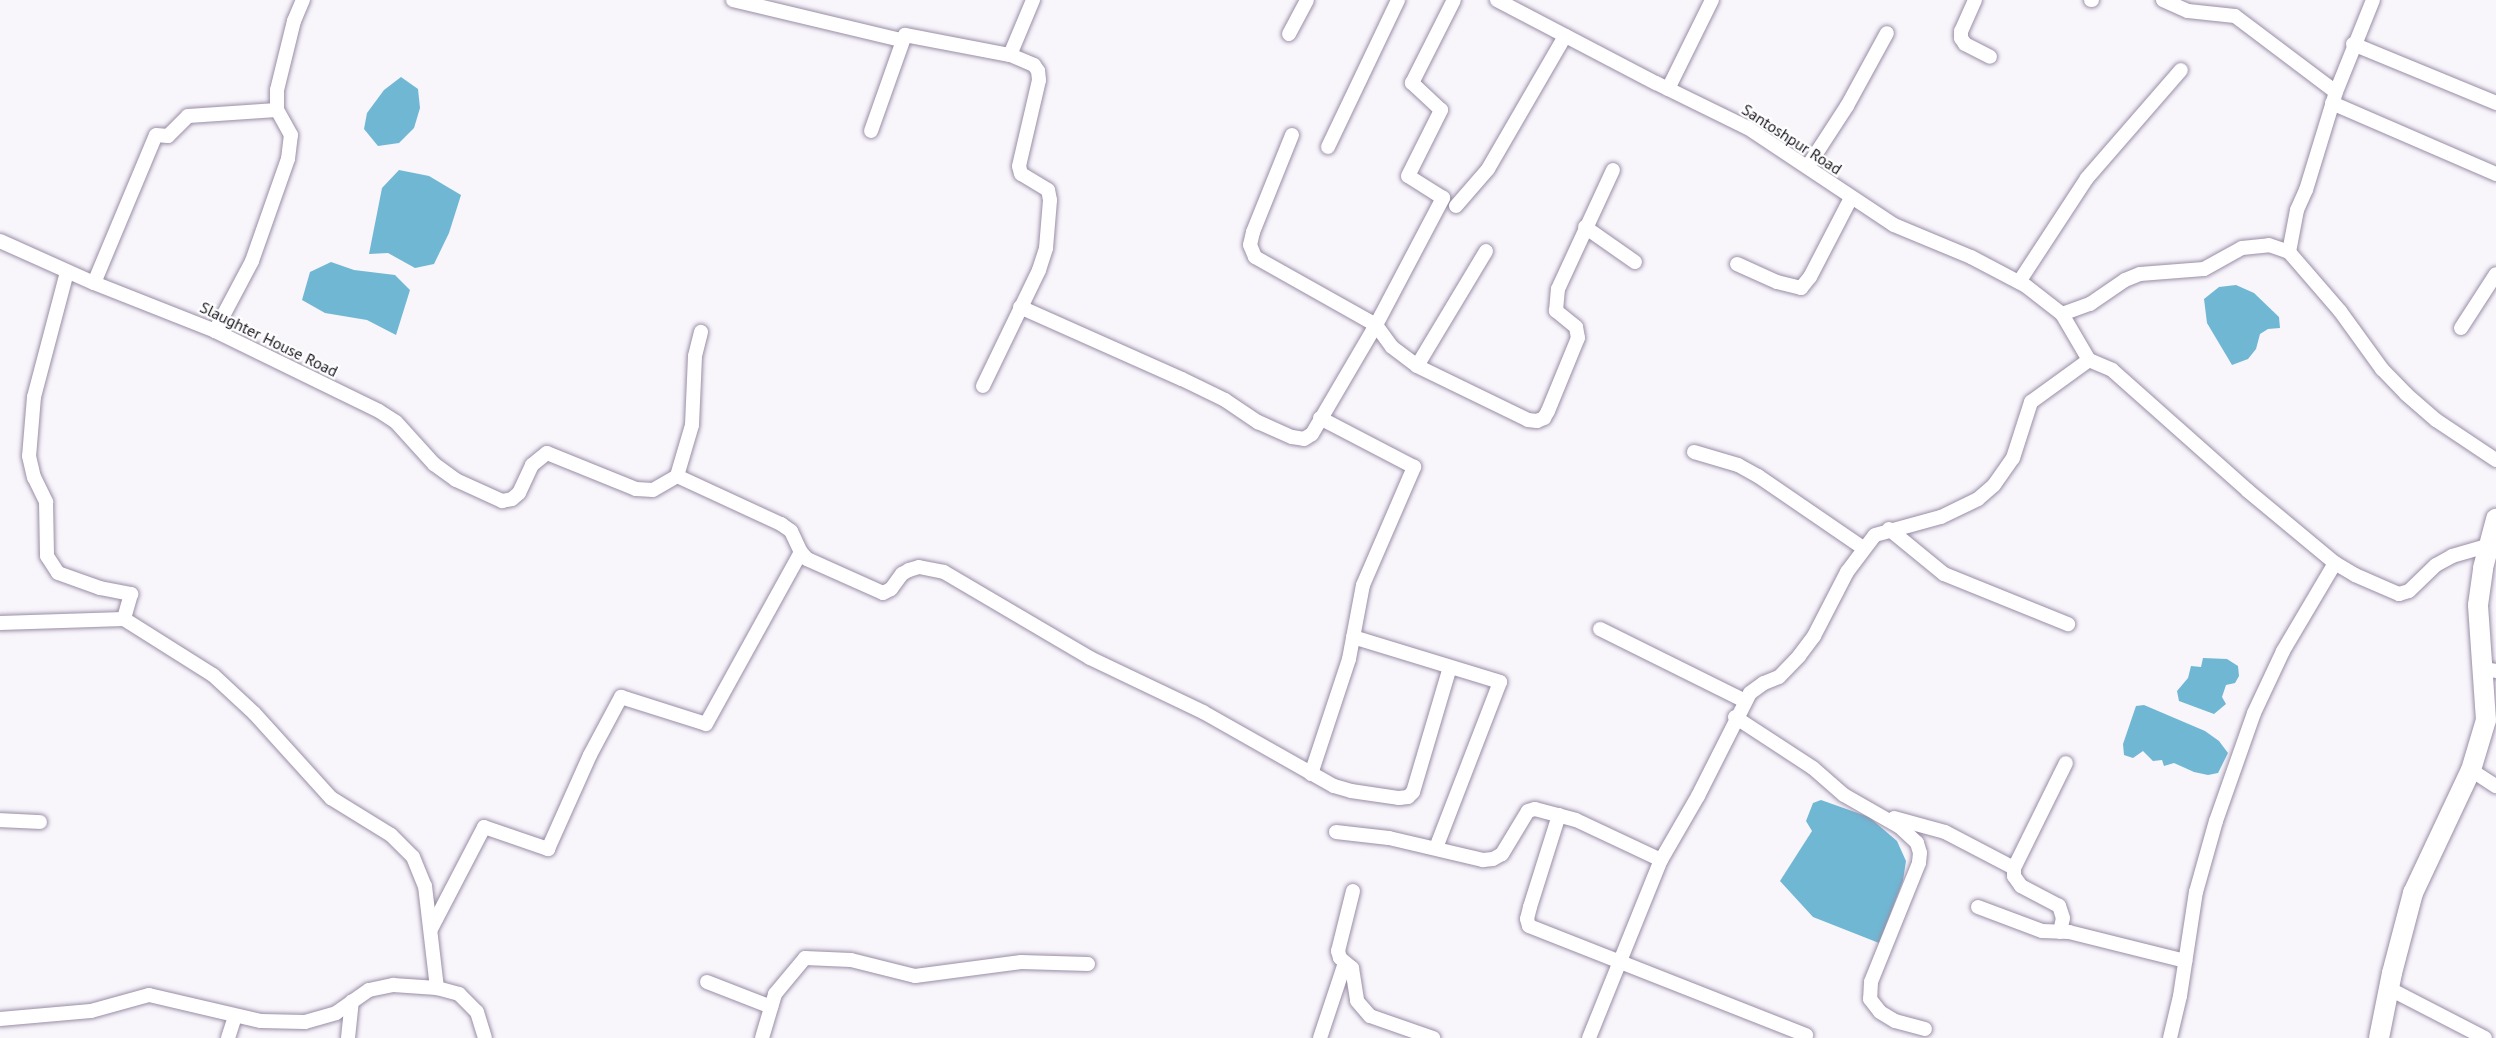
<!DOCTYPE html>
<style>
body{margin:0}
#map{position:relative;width:2496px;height:1038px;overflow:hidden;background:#f8f5fb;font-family:"PT Sans",sans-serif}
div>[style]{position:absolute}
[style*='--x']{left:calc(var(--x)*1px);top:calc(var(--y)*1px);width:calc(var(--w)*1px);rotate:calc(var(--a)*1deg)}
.water>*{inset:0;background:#70b7d4}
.roads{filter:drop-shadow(0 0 2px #998da6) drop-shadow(0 0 2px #998da6)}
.street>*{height:14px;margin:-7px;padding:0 7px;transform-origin:7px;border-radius:7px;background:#fff}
.secondary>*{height:20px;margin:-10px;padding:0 10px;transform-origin:10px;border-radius:10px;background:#fff}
span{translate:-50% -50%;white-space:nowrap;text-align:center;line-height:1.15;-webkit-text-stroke:4.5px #fff;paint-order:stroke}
.street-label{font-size:16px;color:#1a151f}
</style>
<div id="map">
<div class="water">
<i style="clip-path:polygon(401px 77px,418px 89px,420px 108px,414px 128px,399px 143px,378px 146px,364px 129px,367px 113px,384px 90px)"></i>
<i style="clip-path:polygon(399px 170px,429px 176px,461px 195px,449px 233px,434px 264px,415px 268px,388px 253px,369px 254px,382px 188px)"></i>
<i style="clip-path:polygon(331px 262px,354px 270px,395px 275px,410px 290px,396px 335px,367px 320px,325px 313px,302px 300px,310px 272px)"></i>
<i style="clip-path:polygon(2236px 285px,2254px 293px,2279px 317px,2280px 328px,2268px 329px,2260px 334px,2256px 349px,2248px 359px,2232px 365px,2207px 323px,2204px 299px,2219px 287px)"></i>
<i style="clip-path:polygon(2203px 658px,2227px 659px,2238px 666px,2239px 676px,2235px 683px,2226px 685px,2222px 697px,2226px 704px,2214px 714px,2179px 701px,2177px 691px,2188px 678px,2191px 666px,2201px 667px)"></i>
<i style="clip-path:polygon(2144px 705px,2205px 731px,2219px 741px,2228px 753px,2218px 773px,2208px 775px,2194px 772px,2174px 763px,2164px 766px,2162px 760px,2153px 761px,2143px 751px,2133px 758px,2124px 755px,2123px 744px,2136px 706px)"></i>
<i style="clip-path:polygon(1821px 800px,1869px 817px,1897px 841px,1906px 861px,1903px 881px,1879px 943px,1813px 917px,1780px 881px,1812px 831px,1806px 821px,1813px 803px)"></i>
</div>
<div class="roads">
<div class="street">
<i style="--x:733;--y:0;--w:173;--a:13.4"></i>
<i style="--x:1497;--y:0;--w:179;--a:27.6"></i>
<i style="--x:1656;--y:83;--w:102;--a:26.1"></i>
<i style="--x:1748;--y:128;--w:175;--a:33.6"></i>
<i style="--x:1894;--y:225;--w:83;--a:22.6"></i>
<i style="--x:1971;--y:257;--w:62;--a:27.8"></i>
<i style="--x:2026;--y:286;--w:46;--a:37.9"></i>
<i style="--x:2062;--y:314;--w:53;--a:59.6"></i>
<i style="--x:2089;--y:360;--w:25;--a:23"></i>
<i style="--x:2112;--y:370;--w:181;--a:41.6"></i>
<i style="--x:2247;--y:490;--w:114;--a:39.7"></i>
<i style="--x:2335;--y:563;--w:23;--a:31"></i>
<i style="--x:2355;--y:575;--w:48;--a:23.4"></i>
<i style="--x:2399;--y:594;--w:10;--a:-17"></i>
<i style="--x:2409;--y:591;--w:37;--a:-44"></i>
<i style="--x:2436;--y:565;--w:18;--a:-29"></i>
<i style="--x:2452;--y:556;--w:37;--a:-16"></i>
<i style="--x:1975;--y:0;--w:34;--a:114"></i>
<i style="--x:1961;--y:31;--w:7;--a:90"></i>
<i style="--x:1961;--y:38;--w:7;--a:56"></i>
<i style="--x:1965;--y:44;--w:28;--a:27"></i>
<i style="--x:2091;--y:0;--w:1;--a:0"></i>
<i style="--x:2163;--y:0;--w:27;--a:24"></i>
<i style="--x:2188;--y:11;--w:47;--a:6.1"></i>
<i style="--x:2235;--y:16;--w:126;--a:37"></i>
<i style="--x:1289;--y:34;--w:38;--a:-62"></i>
<i style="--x:2353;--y:44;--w:155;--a:22.4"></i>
<i style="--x:1668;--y:89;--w:99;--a:-63.7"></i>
<i style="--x:2332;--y:103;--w:179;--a:23.4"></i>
<i style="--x:871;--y:131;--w:102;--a:-70.5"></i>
<i style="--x:905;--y:35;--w:107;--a:10.8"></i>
<i style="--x:1292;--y:135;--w:105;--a:111.9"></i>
<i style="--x:1253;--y:232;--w:13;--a:103"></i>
<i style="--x:1250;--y:245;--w:13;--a:67"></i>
<i style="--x:1255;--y:257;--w:139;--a:29.3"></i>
<i style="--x:1376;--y:325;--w:27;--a:54"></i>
<i style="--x:1392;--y:347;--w:31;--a:37"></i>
<i style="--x:1417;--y:366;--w:123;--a:25.9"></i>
<i style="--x:1528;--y:420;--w:9;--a:6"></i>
<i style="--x:1537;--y:421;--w:8;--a:-23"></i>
<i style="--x:1544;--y:418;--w:8;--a:-60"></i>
<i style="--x:1548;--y:411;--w:79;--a:-67.7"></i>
<i style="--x:1578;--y:338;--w:11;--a:-100"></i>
<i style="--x:1576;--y:327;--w:26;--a:-141"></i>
<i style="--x:1556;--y:311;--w:22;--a:-85"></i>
<i style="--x:1558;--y:289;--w:131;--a:-65.2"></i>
<i style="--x:1328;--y:147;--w:163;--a:-64.5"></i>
<i style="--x:1808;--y:166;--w:72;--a:-57"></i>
<i style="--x:1847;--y:106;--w:83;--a:-61.3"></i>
<i style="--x:1456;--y:206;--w:49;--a:-49.1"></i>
<i style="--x:1488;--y:169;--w:154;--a:-59.9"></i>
<i style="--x:1585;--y:227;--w:61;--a:35"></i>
<i style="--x:0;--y:241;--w:103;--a:24.1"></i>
<i style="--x:94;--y:283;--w:130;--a:21.6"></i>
<i style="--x:215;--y:331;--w:182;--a:26"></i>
<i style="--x:379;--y:411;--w:20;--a:33"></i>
<i style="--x:396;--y:422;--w:57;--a:47.9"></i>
<i style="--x:434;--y:464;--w:27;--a:36"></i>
<i style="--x:456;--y:480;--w:51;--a:24.5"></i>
<i style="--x:502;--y:501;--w:10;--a:-11"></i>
<i style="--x:512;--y:499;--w:9;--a:-41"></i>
<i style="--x:519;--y:493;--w:31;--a:-65"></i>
<i style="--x:532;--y:465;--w:19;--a:-39"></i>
<i style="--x:547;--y:453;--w:96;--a:22"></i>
<i style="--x:636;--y:489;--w:17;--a:3"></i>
<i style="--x:653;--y:490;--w:28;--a:-30"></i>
<i style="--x:677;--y:476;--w:53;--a:-73.6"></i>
<i style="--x:692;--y:425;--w:69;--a:-87.5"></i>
<i style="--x:695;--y:356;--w:25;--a:-76"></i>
<i style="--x:2289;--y:252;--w:43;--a:-79.2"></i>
<i style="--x:2297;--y:210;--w:22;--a:-66"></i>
<i style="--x:2306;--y:190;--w:102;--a:-73"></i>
<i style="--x:2336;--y:92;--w:99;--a:-68.1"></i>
<i style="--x:1737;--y:264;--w:44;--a:24.2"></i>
<i style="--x:1777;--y:282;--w:25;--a:14"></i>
<i style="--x:1801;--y:288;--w:14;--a:-51"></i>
<i style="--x:1810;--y:277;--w:89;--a:-62.6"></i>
<i style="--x:67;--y:272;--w:129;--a:104.8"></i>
<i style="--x:34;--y:397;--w:59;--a:94.8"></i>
<i style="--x:29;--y:456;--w:22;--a:77"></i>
<i style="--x:34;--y:477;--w:28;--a:64"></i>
<i style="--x:46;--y:502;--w:54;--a:88.9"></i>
<i style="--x:47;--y:556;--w:20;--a:57"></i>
<i style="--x:58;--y:573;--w:45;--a:19.7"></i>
<i style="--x:100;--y:588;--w:32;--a:11"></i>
<i style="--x:131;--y:594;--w:26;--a:106"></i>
<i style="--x:2019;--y:282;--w:124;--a:-56.8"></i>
<i style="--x:2087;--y:178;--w:143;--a:-49"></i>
<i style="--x:94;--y:283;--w:160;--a:-67.3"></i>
<i style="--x:156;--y:135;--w:12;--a:5"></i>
<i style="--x:168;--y:136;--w:28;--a:-45"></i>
<i style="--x:188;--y:116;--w:89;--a:-3.9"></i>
<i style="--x:1020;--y:307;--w:177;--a:24"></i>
<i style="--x:1182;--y:379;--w:48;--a:26"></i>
<i style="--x:1225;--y:400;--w:40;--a:34"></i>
<i style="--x:1258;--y:422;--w:37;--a:24"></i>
<i style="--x:1292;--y:437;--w:12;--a:9"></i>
<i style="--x:1304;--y:439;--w:9;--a:-32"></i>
<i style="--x:1312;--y:434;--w:126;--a:-59.6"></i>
<i style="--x:1376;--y:325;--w:144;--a:-62.2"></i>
<i style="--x:1443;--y:198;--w:41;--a:-147.8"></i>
<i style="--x:1408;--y:176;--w:74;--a:-63.4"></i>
<i style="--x:1441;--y:110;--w:40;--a:-137"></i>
<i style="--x:1412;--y:83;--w:93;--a:-63.2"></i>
<i style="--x:2062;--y:314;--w:30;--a:-20"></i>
<i style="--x:2090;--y:304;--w:42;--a:-34.4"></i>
<i style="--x:2125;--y:280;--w:16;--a:-22"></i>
<i style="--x:2140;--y:274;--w:64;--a:-4.5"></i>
<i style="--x:2204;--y:269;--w:43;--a:-28.9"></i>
<i style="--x:2242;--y:248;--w:27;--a:-6"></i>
<i style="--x:2269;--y:245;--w:21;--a:19"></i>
<i style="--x:2289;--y:252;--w:78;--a:49.2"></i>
<i style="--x:2340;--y:311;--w:72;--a:54.1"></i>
<i style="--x:2382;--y:369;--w:35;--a:46"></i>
<i style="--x:2406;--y:394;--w:40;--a:41"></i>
<i style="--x:2436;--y:420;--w:72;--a:33.7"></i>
<i style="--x:2461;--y:328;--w:64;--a:-57.1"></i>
<i style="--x:215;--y:331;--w:79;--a:-62.1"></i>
<i style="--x:252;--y:261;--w:108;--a:-70.6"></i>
<i style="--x:288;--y:159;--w:24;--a:-83"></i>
<i style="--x:291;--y:135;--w:29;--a:-119"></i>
<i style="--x:277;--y:110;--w:20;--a:-90"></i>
<i style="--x:277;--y:90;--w:71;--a:-76.2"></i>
<i style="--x:294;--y:21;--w:23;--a:-67"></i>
<i style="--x:1417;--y:366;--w:134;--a:-59"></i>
<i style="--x:983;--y:386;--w:129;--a:-64.2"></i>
<i style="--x:1039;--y:270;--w:23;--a:-72"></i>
<i style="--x:1046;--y:248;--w:48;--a:-85.2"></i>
<i style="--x:1050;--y:200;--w:10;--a:-101"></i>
<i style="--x:1048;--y:190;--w:31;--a:-149"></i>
<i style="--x:1021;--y:174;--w:8;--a:-104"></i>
<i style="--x:1019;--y:166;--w:88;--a:-76.9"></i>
<i style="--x:1039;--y:80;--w:9;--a:-96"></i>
<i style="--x:1038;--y:71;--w:7;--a:-124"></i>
<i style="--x:1034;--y:65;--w:26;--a:-157"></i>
<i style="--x:1010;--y:55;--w:60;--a:-67.3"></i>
<i style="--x:1694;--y:452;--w:46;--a:16.5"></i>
<i style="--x:1738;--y:465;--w:23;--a:29"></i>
<i style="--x:1758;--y:476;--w:127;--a:34.4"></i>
<i style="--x:677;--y:476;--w:115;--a:24.8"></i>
<i style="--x:781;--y:524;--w:12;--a:35"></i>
<i style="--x:791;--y:531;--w:23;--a:65"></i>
<i style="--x:801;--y:552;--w:9;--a:49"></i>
<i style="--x:807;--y:559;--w:83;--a:24.1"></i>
<i style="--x:883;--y:593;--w:9;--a:-27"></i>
<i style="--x:891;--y:589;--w:19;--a:-54"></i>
<i style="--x:902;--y:574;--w:8;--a:-30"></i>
<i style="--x:909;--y:570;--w:10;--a:-17"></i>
<i style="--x:919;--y:567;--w:25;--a:11"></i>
<i style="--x:944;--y:572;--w:169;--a:30.5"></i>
<i style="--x:1090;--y:658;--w:125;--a:25.5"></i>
<i style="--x:1203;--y:712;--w:150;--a:29.5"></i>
<i style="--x:1334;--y:786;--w:18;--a:16"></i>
<i style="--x:1351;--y:791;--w:49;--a:8.3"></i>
<i style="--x:1399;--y:798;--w:9;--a:-6"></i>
<i style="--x:1408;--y:797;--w:7;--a:-45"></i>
<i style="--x:1413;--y:792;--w:130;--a:-73.5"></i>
<i style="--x:1889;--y:529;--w:71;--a:39.3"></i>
<i style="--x:1944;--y:574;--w:134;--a:22"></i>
<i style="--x:0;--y:623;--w:124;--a:-1.8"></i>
<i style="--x:124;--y:619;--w:105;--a:32.2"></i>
<i style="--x:213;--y:675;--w:56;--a:42.8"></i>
<i style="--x:254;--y:713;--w:115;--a:47.8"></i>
<i style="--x:331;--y:798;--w:70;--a:31.7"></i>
<i style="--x:391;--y:835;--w:31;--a:45"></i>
<i style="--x:413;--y:857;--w:31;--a:68"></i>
<i style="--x:425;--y:886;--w:103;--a:83.3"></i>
<i style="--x:1600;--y:629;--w:162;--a:26.4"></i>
<i style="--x:1353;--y:637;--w:154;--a:17"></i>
<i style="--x:1500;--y:682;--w:178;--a:111.1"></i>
<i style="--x:2484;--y:669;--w:12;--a:9"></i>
<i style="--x:1735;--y:717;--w:93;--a:33.2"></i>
<i style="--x:1813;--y:768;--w:41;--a:41.1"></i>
<i style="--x:1844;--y:795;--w:64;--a:29.7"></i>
<i style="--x:1900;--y:827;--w:23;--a:43"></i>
<i style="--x:1917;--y:843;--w:10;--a:73"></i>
<i style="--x:1920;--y:853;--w:10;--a:96"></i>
<i style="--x:1919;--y:863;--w:128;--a:112"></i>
<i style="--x:1871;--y:982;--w:17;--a:93"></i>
<i style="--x:1870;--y:999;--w:16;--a:52"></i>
<i style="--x:1880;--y:1012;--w:17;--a:31"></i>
<i style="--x:1895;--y:1021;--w:31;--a:15"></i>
<i style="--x:2471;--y:770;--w:30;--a:33"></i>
<i style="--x:1311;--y:774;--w:121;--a:-71.7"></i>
<i style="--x:1349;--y:659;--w:75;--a:-79.3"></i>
<i style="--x:1363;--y:585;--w:129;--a:-66.6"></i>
<i style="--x:1414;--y:467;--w:106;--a:-152.5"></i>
<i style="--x:1559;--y:815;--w:96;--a:107.5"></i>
<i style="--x:1530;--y:907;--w:12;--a:104"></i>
<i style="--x:1527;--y:919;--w:7;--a:74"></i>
<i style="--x:1529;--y:926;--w:298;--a:21.5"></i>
<i style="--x:1894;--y:818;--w:53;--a:15.4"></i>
<i style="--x:1945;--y:832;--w:78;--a:27.6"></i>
<i style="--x:0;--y:820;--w:40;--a:2.9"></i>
<i style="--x:1336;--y:832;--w:53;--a:6.5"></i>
<i style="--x:1389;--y:838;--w:97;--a:13.2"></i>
<i style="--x:1483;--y:860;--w:10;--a:-6"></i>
<i style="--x:1493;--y:859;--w:10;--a:-29"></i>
<i style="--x:1502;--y:854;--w:50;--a:-58.8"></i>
<i style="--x:1528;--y:811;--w:7;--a:-16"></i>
<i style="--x:1535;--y:809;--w:42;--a:15"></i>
<i style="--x:1576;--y:820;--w:94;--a:25.2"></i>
<i style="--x:1353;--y:891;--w:62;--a:104"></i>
<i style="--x:1338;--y:951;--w:7;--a:74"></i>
<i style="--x:1340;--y:958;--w:16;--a:40"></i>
<i style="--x:1352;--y:968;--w:33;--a:81"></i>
<i style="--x:1357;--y:1001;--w:20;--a:49"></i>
<i style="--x:1370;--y:1016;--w:67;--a:19.2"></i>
<i style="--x:1978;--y:907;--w:68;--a:20.6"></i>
<i style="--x:2042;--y:931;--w:27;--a:2"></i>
<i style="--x:2069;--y:932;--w:120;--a:14"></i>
<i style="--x:431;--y:929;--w:115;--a:-62.5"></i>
<i style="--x:484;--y:827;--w:68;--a:19"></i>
<i style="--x:548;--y:849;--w:103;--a:-65.9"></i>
<i style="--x:590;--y:755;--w:66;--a:-61.9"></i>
<i style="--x:621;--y:697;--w:89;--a:17.6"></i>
<i style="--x:706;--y:724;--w:196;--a:-61.1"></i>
<i style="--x:2060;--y:932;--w:14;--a:-78"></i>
<i style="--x:2063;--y:918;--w:13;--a:-108"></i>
<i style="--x:2059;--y:906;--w:43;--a:-152.2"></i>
<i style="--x:2021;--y:886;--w:12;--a:-125"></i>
<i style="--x:2014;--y:876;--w:8;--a:-90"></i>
<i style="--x:2014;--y:868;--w:117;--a:-63.7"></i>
<i style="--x:707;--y:982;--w:69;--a:21.3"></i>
<i style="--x:2388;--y:988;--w:109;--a:27.3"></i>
<i style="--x:0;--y:1019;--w:91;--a:-5"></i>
<i style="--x:91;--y:1011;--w:60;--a:-15.4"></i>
<i style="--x:149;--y:995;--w:115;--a:13.1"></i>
<i style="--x:261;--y:1021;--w:44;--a:1.3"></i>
<i style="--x:305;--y:1022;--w:32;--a:-16"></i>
<i style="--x:336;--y:1013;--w:40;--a:-34.9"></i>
<i style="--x:369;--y:990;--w:25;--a:-12"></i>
<i style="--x:393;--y:985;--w:44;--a:3.9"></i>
<i style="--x:437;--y:988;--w:23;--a:15"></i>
<i style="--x:459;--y:994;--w:25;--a:45"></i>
<i style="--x:477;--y:1012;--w:27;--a:73"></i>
<i style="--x:228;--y:1038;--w:22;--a:-72"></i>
<i style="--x:348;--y:1038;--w:37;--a:-84"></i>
<i style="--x:762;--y:1038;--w:46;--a:-73.5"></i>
<i style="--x:775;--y:994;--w:47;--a:-50.2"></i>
<i style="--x:805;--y:958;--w:46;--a:2.5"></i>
<i style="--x:851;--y:960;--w:66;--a:14"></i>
<i style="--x:915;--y:976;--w:107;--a:-7.5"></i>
<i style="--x:1021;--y:962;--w:67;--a:1.7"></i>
<i style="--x:1320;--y:1038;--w:79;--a:-71.6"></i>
<i style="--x:1589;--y:1038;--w:192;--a:-68"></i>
<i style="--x:1661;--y:860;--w:74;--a:-60"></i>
<i style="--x:1698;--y:796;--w:115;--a:-63.2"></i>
<i style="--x:1750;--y:693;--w:17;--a:-36"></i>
<i style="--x:1764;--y:683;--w:16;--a:-22"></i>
<i style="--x:1779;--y:677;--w:29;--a:-46"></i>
<i style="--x:1799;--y:656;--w:25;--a:-53"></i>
<i style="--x:1814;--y:636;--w:72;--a:-62.7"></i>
<i style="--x:1847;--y:572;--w:46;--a:-52.9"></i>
<i style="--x:1875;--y:535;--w:68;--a:-15.3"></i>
<i style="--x:1941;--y:517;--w:41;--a:-25.9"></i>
<i style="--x:1978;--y:499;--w:21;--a:-41"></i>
<i style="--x:1994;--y:485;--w:33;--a:-55"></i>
<i style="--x:2013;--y:458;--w:59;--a:-72.2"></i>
<i style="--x:2031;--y:402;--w:72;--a:-35.9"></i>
<i style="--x:2170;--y:1038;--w:43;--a:-76.6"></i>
<i style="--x:2180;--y:996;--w:105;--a:-81.3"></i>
<i style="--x:2196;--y:892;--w:74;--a:-74.3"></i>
<i style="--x:2216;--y:821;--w:114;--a:-70.6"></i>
<i style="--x:2254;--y:713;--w:68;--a:-64.9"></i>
<i style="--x:2283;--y:651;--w:102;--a:-59.4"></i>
</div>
<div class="secondary">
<i style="--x:2379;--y:1038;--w:66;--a:-78.7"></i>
<i style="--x:2392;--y:973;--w:83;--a:-75.3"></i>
<i style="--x:2413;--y:893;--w:136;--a:-64.8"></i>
<i style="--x:2471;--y:770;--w:52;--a:-73.3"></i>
<i style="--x:2486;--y:720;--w:115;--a:-94"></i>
<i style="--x:2478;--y:605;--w:37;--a:-82"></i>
<i style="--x:2483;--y:568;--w:51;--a:-75.1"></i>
</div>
</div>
<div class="street-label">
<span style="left:1792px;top:139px;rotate:33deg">Santoshpur Road</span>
<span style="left:269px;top:339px;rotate:26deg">Slaughter House Road</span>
</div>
</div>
